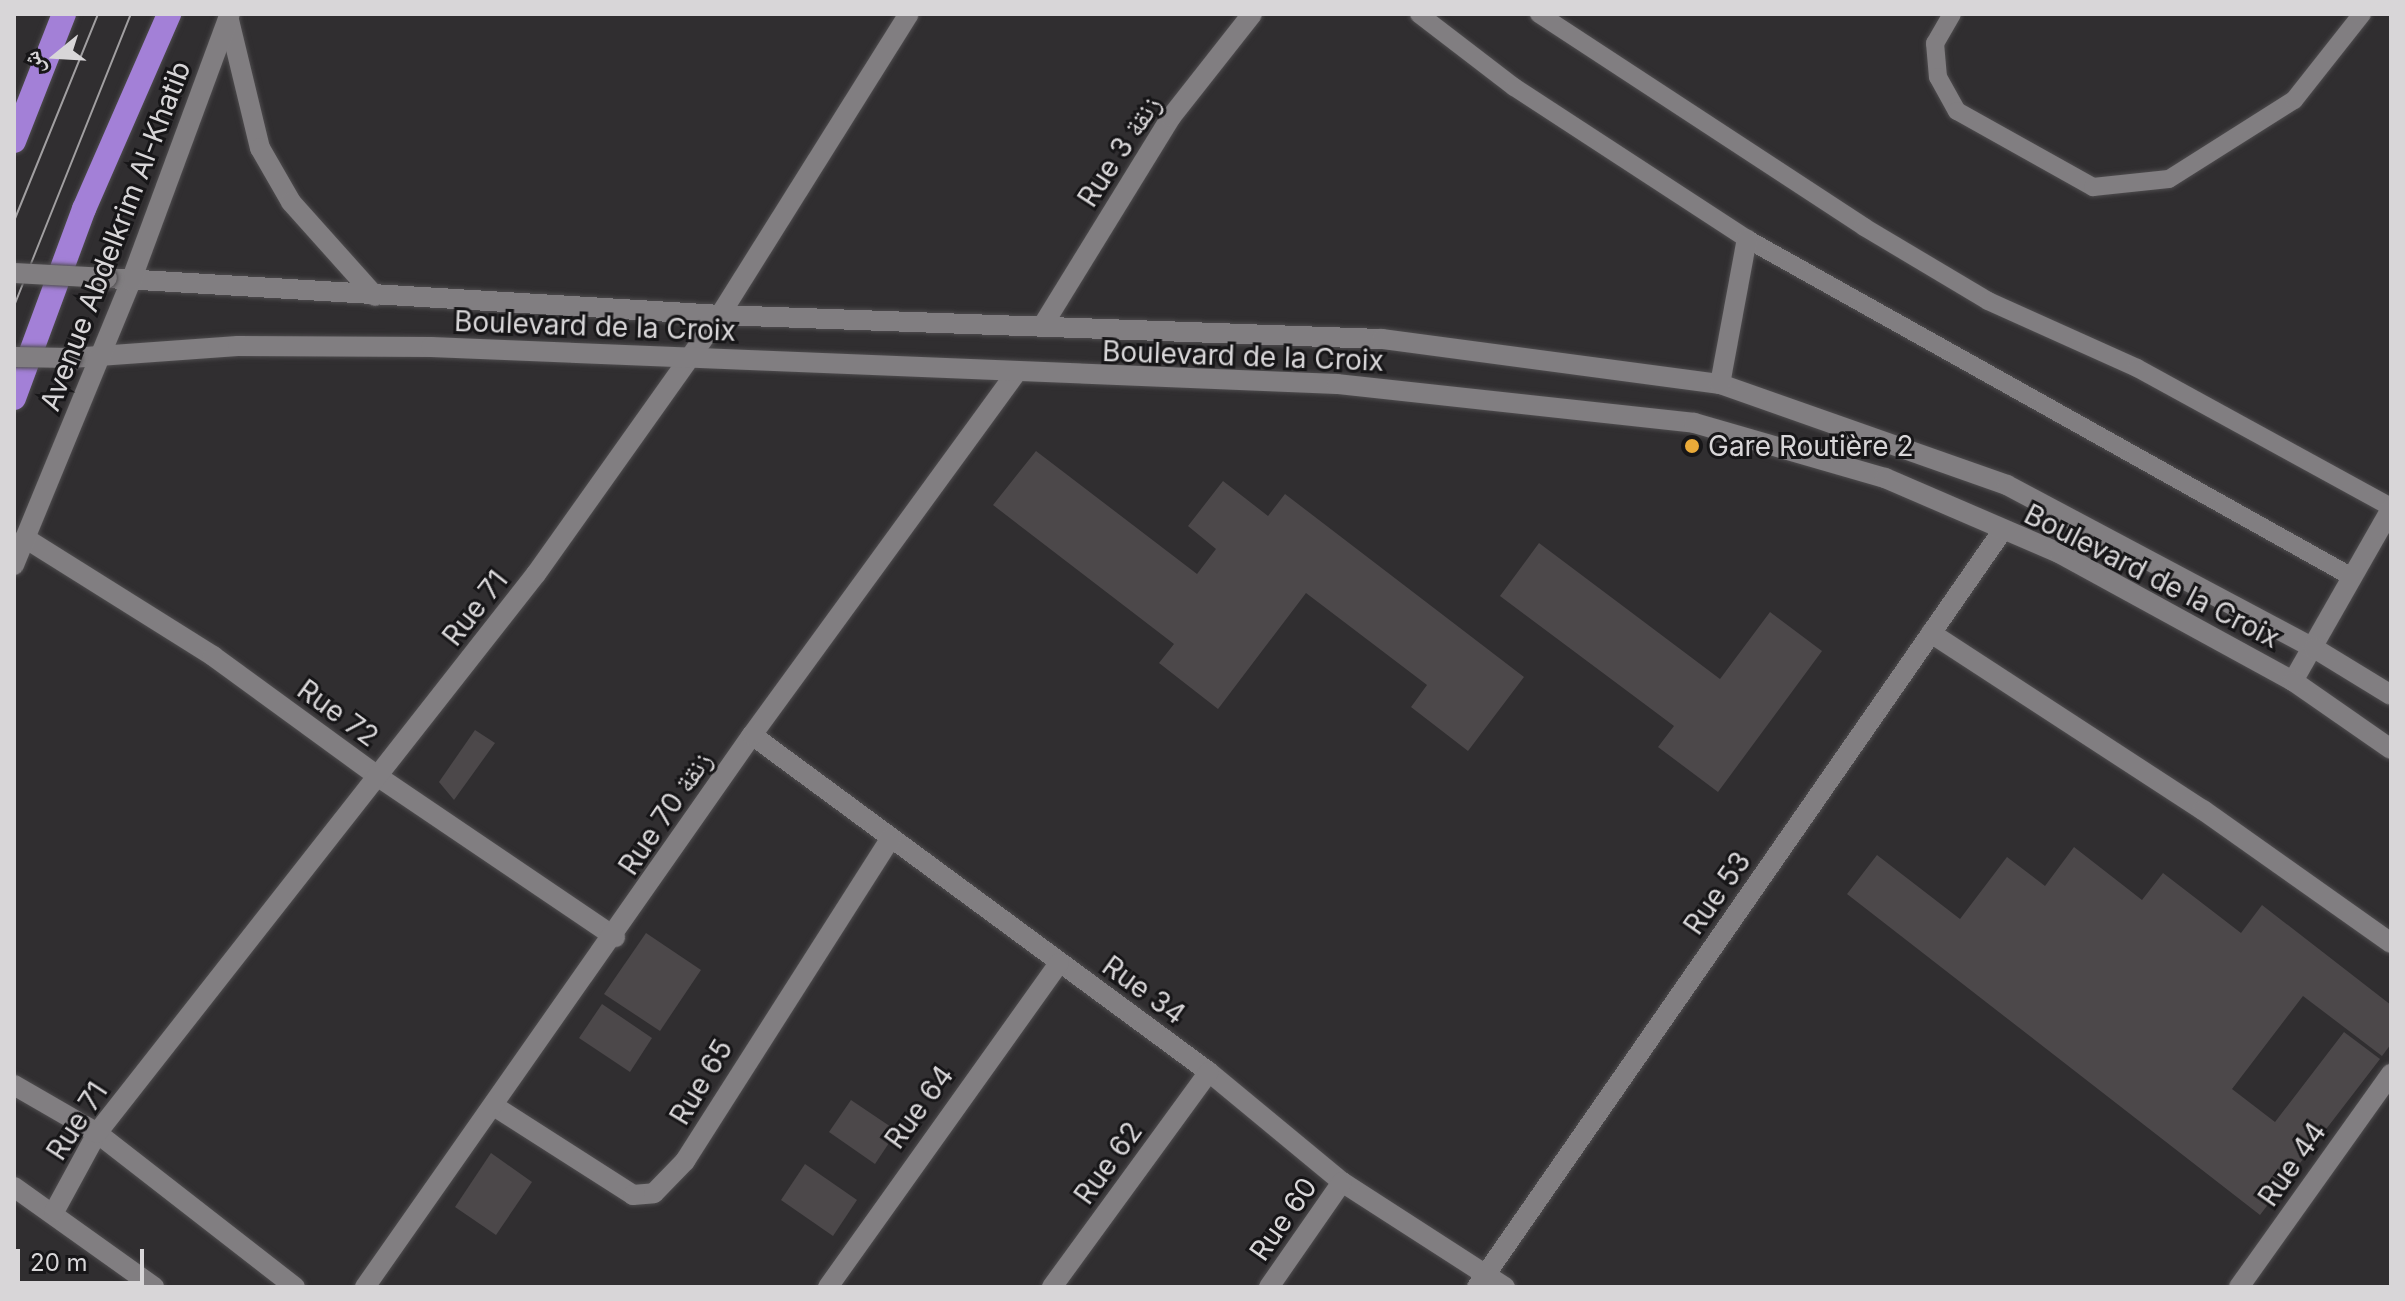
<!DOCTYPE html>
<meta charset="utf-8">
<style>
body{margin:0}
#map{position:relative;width:2405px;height:1301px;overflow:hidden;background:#302e30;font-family:Inter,"Noto Naskh Arabic",sans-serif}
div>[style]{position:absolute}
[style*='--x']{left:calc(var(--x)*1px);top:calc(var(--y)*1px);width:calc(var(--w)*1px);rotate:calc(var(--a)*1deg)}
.building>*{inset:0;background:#4c484a}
.roads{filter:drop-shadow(0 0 2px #4e4c4e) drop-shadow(0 0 2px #4e4c4e)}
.lane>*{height:18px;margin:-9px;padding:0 9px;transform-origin:9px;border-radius:9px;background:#817e81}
.street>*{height:20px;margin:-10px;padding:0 10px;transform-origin:10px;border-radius:10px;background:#817e81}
.secondary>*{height:20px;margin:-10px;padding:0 10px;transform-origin:10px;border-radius:10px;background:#817e81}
.highway>*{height:24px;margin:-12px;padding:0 12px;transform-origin:12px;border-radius:12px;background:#a380d7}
.tram>*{height:2px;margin:-1px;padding:0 1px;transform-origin:1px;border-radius:1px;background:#a19fa1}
.bridges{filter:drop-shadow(0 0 2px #4e4c4e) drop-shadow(0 0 2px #4e4c4e)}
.secondary-bridge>*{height:20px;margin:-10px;padding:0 10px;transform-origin:10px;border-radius:10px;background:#817e81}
.dots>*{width:22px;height:22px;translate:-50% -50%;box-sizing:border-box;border:4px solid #171618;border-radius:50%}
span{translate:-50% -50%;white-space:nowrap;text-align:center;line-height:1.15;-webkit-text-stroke:6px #171618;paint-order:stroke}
.street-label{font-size:28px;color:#d8d6d8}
.poi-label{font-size:28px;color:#d8d6d8}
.left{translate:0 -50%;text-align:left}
.frame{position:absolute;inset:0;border:16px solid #d8d6d8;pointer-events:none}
.north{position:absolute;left:16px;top:16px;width:80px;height:80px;-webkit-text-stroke:6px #171618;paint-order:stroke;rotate:252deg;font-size:22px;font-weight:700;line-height:32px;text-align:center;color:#d8d6d8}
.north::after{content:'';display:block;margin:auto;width:28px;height:36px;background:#d8d6d8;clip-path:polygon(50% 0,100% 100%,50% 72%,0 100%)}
.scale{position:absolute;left:16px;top:1249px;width:128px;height:36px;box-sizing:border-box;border:4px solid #d8d6d8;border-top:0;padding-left:10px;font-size:24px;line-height:28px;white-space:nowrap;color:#d8d6d8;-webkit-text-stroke:6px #171618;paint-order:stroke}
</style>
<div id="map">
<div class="building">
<i style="clip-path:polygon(1036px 451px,1197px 574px,1216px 549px,1188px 526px,1223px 481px,1268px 516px,1285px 494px,1524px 677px,1468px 751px,1411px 707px,1427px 685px,1306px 593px,1218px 709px,1159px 663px,1174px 644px,993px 505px)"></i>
<i style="clip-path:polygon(1539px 543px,1720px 679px,1770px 612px,1822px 651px,1718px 792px,1658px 747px,1674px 726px,1500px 596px)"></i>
<i style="clip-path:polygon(475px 730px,495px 743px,454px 800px,439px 782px)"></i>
<i style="clip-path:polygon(2074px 847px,2142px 900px,2163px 873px,2241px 933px,2262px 905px,2391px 1005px,2391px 1044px,2382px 1056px,2303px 996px,2232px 1089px,2275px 1122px,2344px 1032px,2380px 1059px,2260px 1215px,1847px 894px,1877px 855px,1960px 919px,2007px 857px,2045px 886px)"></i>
<i style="clip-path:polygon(646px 933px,701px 970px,660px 1031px,604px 994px)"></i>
<i style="clip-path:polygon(602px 1004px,652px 1038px,630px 1072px,579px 1038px)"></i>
<i style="clip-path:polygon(851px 1100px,897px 1131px,875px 1164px,829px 1132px)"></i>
<i style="clip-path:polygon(491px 1153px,532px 1182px,496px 1235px,455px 1207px)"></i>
<i style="clip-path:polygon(805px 1164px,857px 1200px,833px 1236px,781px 1200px)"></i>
</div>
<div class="roads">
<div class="lane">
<i style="--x:1419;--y:14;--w:120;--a:37.5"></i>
<i style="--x:1514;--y:87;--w:278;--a:33.1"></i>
<i style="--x:1747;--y:239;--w:693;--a:29.19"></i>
<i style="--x:1539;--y:14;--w:389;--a:33.2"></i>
<i style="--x:1864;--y:227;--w:144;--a:30.8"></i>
<i style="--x:1988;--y:301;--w:163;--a:24.2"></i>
<i style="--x:2137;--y:368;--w:290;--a:28.7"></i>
<i style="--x:1952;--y:14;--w:34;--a:120"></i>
<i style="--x:1935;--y:43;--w:34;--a:85"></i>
<i style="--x:1938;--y:77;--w:39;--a:61"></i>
<i style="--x:1957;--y:111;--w:156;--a:29.2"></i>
<i style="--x:2093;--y:187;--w:76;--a:-6"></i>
<i style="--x:2169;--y:179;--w:148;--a:-32.3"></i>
<i style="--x:2294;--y:100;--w:110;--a:-51.7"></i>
</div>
<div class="street">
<i style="--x:1043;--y:325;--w:244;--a:-58.4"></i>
<i style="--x:1171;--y:117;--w:131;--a:-51.8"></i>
<i style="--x:25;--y:538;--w:222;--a:32.1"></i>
<i style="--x:213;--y:656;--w:207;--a:36.1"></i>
<i style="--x:380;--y:778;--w:284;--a:34.1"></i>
<i style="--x:1931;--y:633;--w:325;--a:33.1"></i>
<i style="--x:2203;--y:810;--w:230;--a:35.3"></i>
<i style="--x:2293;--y:681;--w:198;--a:-60.3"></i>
<i style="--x:752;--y:735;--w:568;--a:36.41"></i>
<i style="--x:1209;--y:1072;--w:173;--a:39.6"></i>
<i style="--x:1342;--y:1182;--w:194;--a:32.8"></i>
<i style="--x:14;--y:1085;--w:96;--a:30"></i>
<i style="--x:97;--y:1133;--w:251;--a:37.9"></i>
<i style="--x:494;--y:1106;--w:165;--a:32.6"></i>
<i style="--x:633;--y:1195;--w:21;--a:-5"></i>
<i style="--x:654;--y:1193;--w:45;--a:-45.9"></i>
<i style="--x:685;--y:1161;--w:383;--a:-57.5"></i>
<i style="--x:14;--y:1187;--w:172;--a:35.5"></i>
<i style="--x:54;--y:1212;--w:90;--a:-61.4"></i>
<i style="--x:97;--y:1133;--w:711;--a:-51.86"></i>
<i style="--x:536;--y:574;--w:318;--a:-54.6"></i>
<i style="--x:720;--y:315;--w:355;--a:-57.9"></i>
<i style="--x:365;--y:1287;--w:674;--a:-54.97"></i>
<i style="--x:752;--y:735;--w:447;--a:-53.9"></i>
<i style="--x:828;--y:1287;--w:398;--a:-54.5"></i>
<i style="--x:1052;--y:1287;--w:266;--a:-53.9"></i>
<i style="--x:1269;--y:1287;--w:128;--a:-55.2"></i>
<i style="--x:1477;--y:1287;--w:922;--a:-55.21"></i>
<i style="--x:2239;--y:1287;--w:262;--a:-54.5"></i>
</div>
<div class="secondary">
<i style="--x:229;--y:20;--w:132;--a:76.4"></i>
<i style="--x:260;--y:148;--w:62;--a:60.1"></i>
<i style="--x:291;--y:202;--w:126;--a:48.2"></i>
<i style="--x:107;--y:278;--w:614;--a:3.45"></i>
<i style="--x:720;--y:315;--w:662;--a:2.08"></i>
<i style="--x:1382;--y:339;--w:341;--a:7.6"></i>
<i style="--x:1720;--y:384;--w:304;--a:19.4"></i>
<i style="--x:2007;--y:485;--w:348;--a:28"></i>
<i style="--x:2314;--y:648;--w:90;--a:31.4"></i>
<i style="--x:71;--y:358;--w:167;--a:-4.1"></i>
<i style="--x:238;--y:346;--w:193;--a:0.3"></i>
<i style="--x:431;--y:347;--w:907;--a:2.34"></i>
<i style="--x:1337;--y:384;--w:359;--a:6.2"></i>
<i style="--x:1694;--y:423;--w:199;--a:16.1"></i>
<i style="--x:1885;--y:478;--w:189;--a:23.3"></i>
<i style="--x:2059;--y:553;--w:267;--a:28.7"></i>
<i style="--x:2293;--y:681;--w:119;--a:34.8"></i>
<i style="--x:1720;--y:384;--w:147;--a:-79.5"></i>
<i style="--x:14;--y:565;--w:307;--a:-67.6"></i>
<i style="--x:131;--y:281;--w:285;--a:-69.7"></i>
</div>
<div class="highway">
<i style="--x:14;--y:141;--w:136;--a:-68.5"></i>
<i style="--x:14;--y:398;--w:202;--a:-69.7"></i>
<i style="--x:84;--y:209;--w:213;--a:-66.4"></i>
</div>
</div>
<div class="tram">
<i style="--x:14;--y:221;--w:223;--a:-67.9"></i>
<i style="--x:14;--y:306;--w:315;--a:-68.2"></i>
</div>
<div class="bridges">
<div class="secondary-bridge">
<i style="--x:14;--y:273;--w:93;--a:3.1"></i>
<i style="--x:14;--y:357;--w:57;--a:1"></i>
</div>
</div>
<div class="dots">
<i style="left:1692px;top:446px;background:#eaaa39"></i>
</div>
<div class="street-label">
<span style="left:1119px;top:151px;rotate:-57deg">Rue 3 زنقة</span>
<span style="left:115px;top:236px;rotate:-69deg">Avenue Abdelkrim Al-Khatib</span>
<span style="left:595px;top:326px;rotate:2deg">Boulevard de la Croix</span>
<span style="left:1243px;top:356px;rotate:2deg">Boulevard de la Croix</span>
<span style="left:2152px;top:576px;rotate:27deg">Boulevard de la Croix</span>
<span style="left:475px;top:608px;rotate:-52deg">Rue 71</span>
<span style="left:338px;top:713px;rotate:36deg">Rue 72</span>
<span style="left:665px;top:813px;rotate:-56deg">Rue 70 زنقة</span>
<span style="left:1717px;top:893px;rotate:-55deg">Rue 53</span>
<span style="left:1144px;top:990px;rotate:36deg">Rue 34</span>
<span style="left:701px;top:1082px;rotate:-59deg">Rue 65</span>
<span style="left:919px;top:1107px;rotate:-54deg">Rue 64</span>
<span style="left:77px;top:1121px;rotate:-57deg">Rue 71</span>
<span style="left:1108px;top:1163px;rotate:-54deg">Rue 62</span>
<span style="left:2292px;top:1164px;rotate:-55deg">Rue 44</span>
<span style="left:1283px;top:1219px;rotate:-55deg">Rue 60</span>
</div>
<div class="poi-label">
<span class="left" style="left:1708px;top:446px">Gare Routière 2</span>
</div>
<div class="frame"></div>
<div class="north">ش</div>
<div class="scale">20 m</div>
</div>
